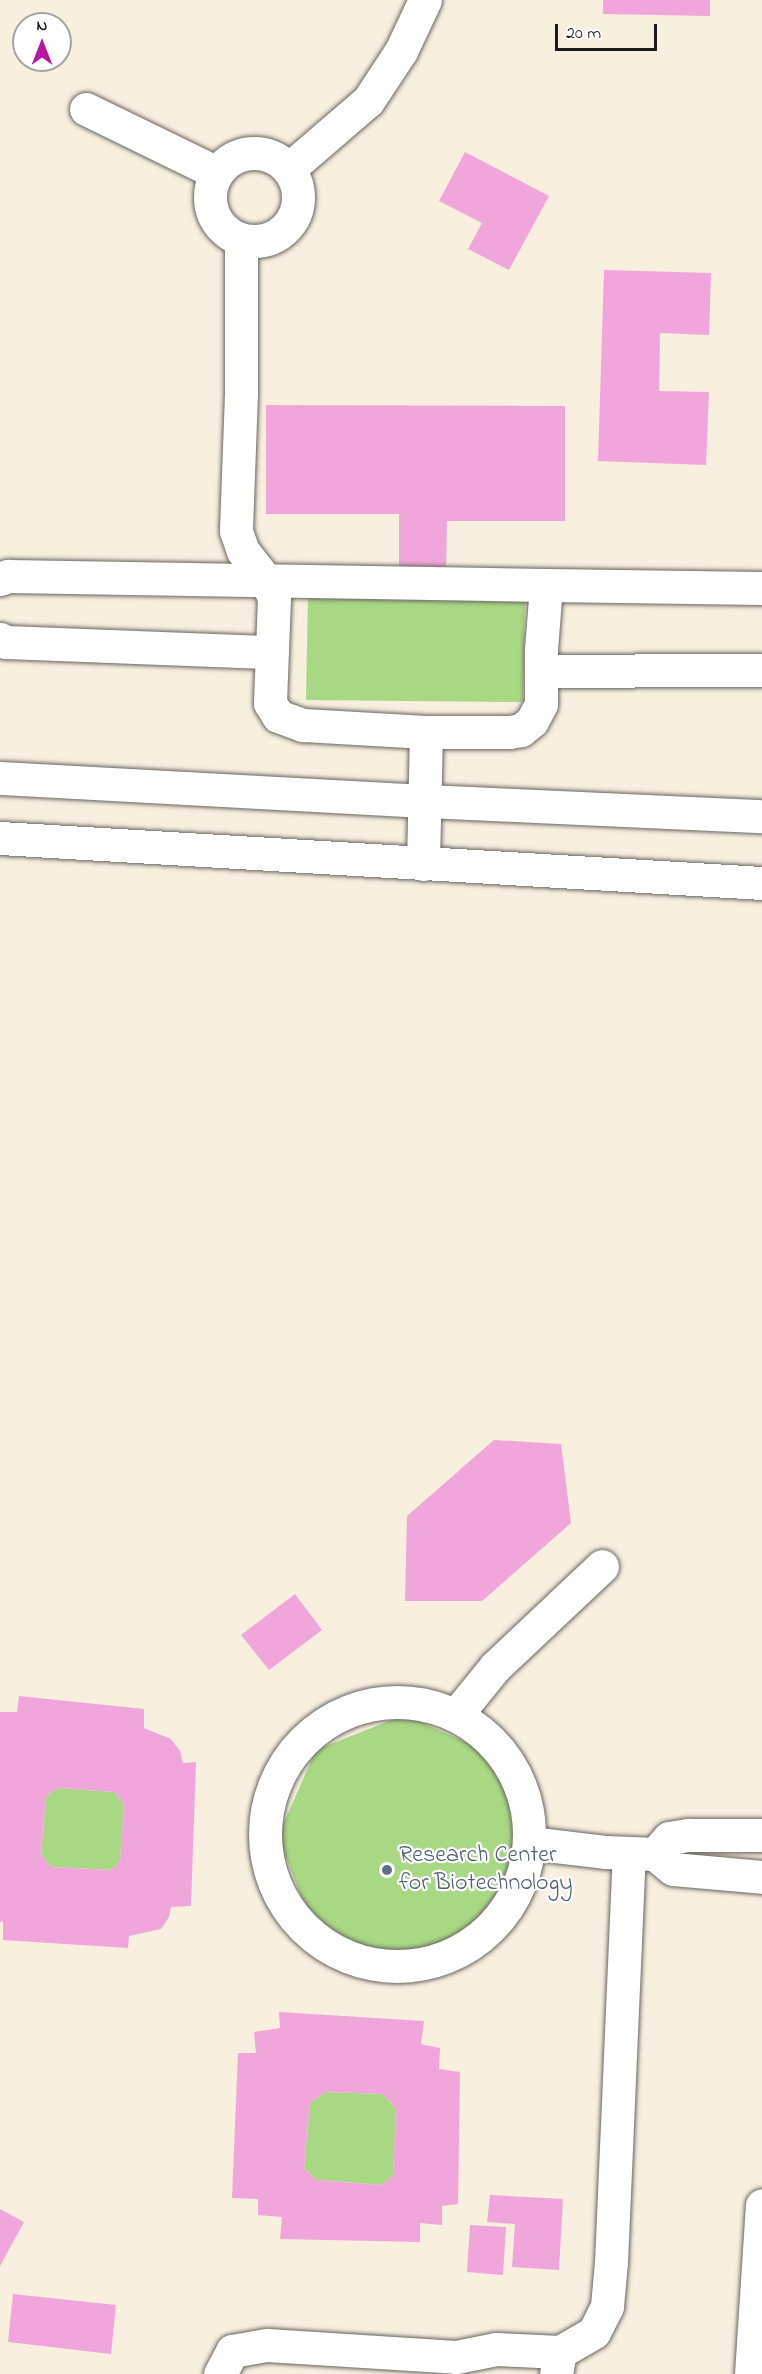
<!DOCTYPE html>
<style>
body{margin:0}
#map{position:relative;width:762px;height:2374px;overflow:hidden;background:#f8efdf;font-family:"Indie Flower",sans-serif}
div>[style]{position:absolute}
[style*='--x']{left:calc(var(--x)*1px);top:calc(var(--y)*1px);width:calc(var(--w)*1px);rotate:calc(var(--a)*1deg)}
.green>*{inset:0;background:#a9d885}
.building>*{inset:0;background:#f0a6da}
.roads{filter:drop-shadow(0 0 2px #696660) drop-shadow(0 0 2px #696660)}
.minor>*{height:33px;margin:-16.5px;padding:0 16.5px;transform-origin:16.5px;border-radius:16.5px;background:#fff}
.minor>.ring{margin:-16.5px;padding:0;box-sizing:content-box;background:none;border:33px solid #fff;border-radius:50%}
.dots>*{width:16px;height:16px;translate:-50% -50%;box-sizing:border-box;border:3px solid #fff;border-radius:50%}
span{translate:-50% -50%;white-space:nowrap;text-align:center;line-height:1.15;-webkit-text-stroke:4.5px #fff;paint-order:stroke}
.service-label{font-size:24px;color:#4e5e75}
.left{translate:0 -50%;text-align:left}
.north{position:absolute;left:12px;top:12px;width:60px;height:60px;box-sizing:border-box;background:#fff;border:2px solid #a4a4a4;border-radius:50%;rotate:0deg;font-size:16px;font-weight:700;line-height:24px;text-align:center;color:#1c1c1c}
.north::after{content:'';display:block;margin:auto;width:21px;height:27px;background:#b5179e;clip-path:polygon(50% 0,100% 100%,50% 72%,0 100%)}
.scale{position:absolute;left:555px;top:24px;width:102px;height:27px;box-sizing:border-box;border:3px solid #1c1c1c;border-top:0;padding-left:8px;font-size:18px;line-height:21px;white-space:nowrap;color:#1c1c1c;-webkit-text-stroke:4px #fff;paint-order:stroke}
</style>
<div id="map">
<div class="green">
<i style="clip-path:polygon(308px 593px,525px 595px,523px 702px,306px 700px)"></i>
<i style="clip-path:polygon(404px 1715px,491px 1753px,526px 1841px,488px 1927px,399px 1962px,312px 1924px,278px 1836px,316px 1750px)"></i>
<i style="clip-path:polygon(58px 1788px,114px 1792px,124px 1804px,120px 1861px,112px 1870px,51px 1867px,41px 1855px,46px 1796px)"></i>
<i style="clip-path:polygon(325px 2092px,383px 2094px,396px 2109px,393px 2176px,381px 2185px,316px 2180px,304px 2168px,310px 2103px)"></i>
</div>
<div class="building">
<i style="clip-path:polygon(603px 0,710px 0,710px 16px,603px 14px)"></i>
<i style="clip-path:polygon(465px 152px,549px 196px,509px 270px,468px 249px,482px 223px,439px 201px)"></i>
<i style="clip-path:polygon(604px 270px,711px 273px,709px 335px,660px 333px,659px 391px,709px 392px,706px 465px,598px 461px)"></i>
<i style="clip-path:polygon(266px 405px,565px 406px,565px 521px,447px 521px,446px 578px,399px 578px,399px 514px,266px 514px)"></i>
<i style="clip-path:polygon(494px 1440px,561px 1444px,571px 1523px,482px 1601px,405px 1601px,407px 1516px)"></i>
<i style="clip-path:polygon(295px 1594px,322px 1630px,269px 1670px,241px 1635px)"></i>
<i style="clip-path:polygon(evenodd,19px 1696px,144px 1709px,144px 1728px,171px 1739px,180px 1751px,183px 1763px,196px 1762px,191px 1906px,171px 1907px,169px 1917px,161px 1929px,129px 1936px,128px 1948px,3px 1940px,3px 1921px,0 1922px,0 1712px,17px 1712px,19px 1696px,58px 1788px,114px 1792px,124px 1804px,120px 1861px,112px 1870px,51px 1867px,41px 1855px,46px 1796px,58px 1788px)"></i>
<i style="clip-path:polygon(evenodd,279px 2012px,424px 2021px,421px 2044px,440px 2048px,439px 2069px,460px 2072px,458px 2204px,442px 2206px,442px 2225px,420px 2223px,420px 2242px,280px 2239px,282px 2217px,258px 2215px,258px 2199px,232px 2198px,238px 2053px,256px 2053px,254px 2032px,280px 2028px,279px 2012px,325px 2092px,383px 2094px,396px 2109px,393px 2176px,381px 2185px,316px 2180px,304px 2168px,310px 2103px,325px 2092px)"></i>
<i style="clip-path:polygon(490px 2195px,563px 2199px,559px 2270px,512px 2267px,515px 2224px,487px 2222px)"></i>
<i style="clip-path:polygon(0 2209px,24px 2222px,0 2266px)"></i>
<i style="clip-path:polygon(470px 2225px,506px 2227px,503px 2275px,467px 2272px)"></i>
<i style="clip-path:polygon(13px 2294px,116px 2305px,111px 2354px,8px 2342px)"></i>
</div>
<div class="roads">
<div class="minor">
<i style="--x:86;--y:109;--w:144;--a:26"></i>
<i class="ring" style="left:210px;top:153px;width:55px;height:55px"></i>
<i style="--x:290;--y:168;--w:103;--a:-40.7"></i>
<i style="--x:368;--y:101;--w:60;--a:-56.6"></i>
<i style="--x:401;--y:51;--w:56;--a:-64.8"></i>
<i style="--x:241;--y:240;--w:153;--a:90"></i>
<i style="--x:241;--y:393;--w:138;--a:92.1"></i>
<i style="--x:236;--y:531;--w:21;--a:71"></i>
<i style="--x:243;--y:551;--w:39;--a:52"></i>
<i style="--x:267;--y:582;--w:17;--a:66"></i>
<i style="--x:274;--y:598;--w:105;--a:92.2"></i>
<i style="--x:270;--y:703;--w:15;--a:58"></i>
<i style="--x:278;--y:716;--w:27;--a:20"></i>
<i style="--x:303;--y:725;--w:123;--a:3.3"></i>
<i style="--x:0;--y:579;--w:9;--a:-21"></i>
<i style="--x:8;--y:576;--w:538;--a:0.96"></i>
<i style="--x:0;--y:639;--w:7;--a:27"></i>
<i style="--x:6;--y:642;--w:266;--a:2.2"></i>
<i style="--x:541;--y:671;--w:221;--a:-0.3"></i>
<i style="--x:0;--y:778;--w:427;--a:3.1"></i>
<i style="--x:426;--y:801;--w:336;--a:2.6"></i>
<i style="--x:0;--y:838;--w:763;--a:3.38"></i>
<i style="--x:423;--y:864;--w:132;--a:-88.7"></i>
<i style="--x:426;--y:732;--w:83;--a:0"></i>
<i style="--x:509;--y:732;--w:12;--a:-9"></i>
<i style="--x:521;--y:730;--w:14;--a:-39"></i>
<i style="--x:532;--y:721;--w:19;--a:-62"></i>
<i style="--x:541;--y:704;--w:54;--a:-90"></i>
<i style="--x:541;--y:650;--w:65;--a:-85.6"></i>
<i style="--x:546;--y:585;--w:216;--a:0.8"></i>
<i class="ring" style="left:265px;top:1702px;width:231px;height:231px"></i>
<i style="--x:456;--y:1715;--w:62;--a:-50.9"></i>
<i style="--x:495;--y:1667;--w:147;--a:-43.3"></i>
<i style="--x:530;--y:1843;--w:77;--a:6.8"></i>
<i style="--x:606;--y:1852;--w:49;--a:2.3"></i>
<i style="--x:655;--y:1854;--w:23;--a:40"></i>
<i style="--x:673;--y:1869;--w:89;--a:5.1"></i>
<i style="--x:655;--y:1854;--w:21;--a:-49"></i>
<i style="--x:669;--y:1838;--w:20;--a:-9"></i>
<i style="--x:689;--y:1835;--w:73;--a:0"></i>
<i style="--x:220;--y:2374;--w:26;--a:-62"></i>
<i style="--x:232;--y:2351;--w:36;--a:-10"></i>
<i style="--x:267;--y:2345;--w:189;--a:3.6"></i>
<i style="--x:456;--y:2357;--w:41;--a:-11.3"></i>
<i style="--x:496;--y:2349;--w:64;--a:2.7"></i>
<i style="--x:556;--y:2374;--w:22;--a:-80"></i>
<i style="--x:560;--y:2352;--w:39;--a:-30"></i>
<i style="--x:594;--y:2332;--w:29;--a:-63"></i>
<i style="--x:607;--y:2306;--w:44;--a:-84.8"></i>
<i style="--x:611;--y:2262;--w:409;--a:-87.5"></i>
<i style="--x:751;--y:2374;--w:169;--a:-86.3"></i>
</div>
</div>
<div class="dots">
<i style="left:387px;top:1870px;background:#5c6f8a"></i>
</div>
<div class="service-label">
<span class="left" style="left:399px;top:1870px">Research Center<br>for Biotechnology</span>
</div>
<div class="north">N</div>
<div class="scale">20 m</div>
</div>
